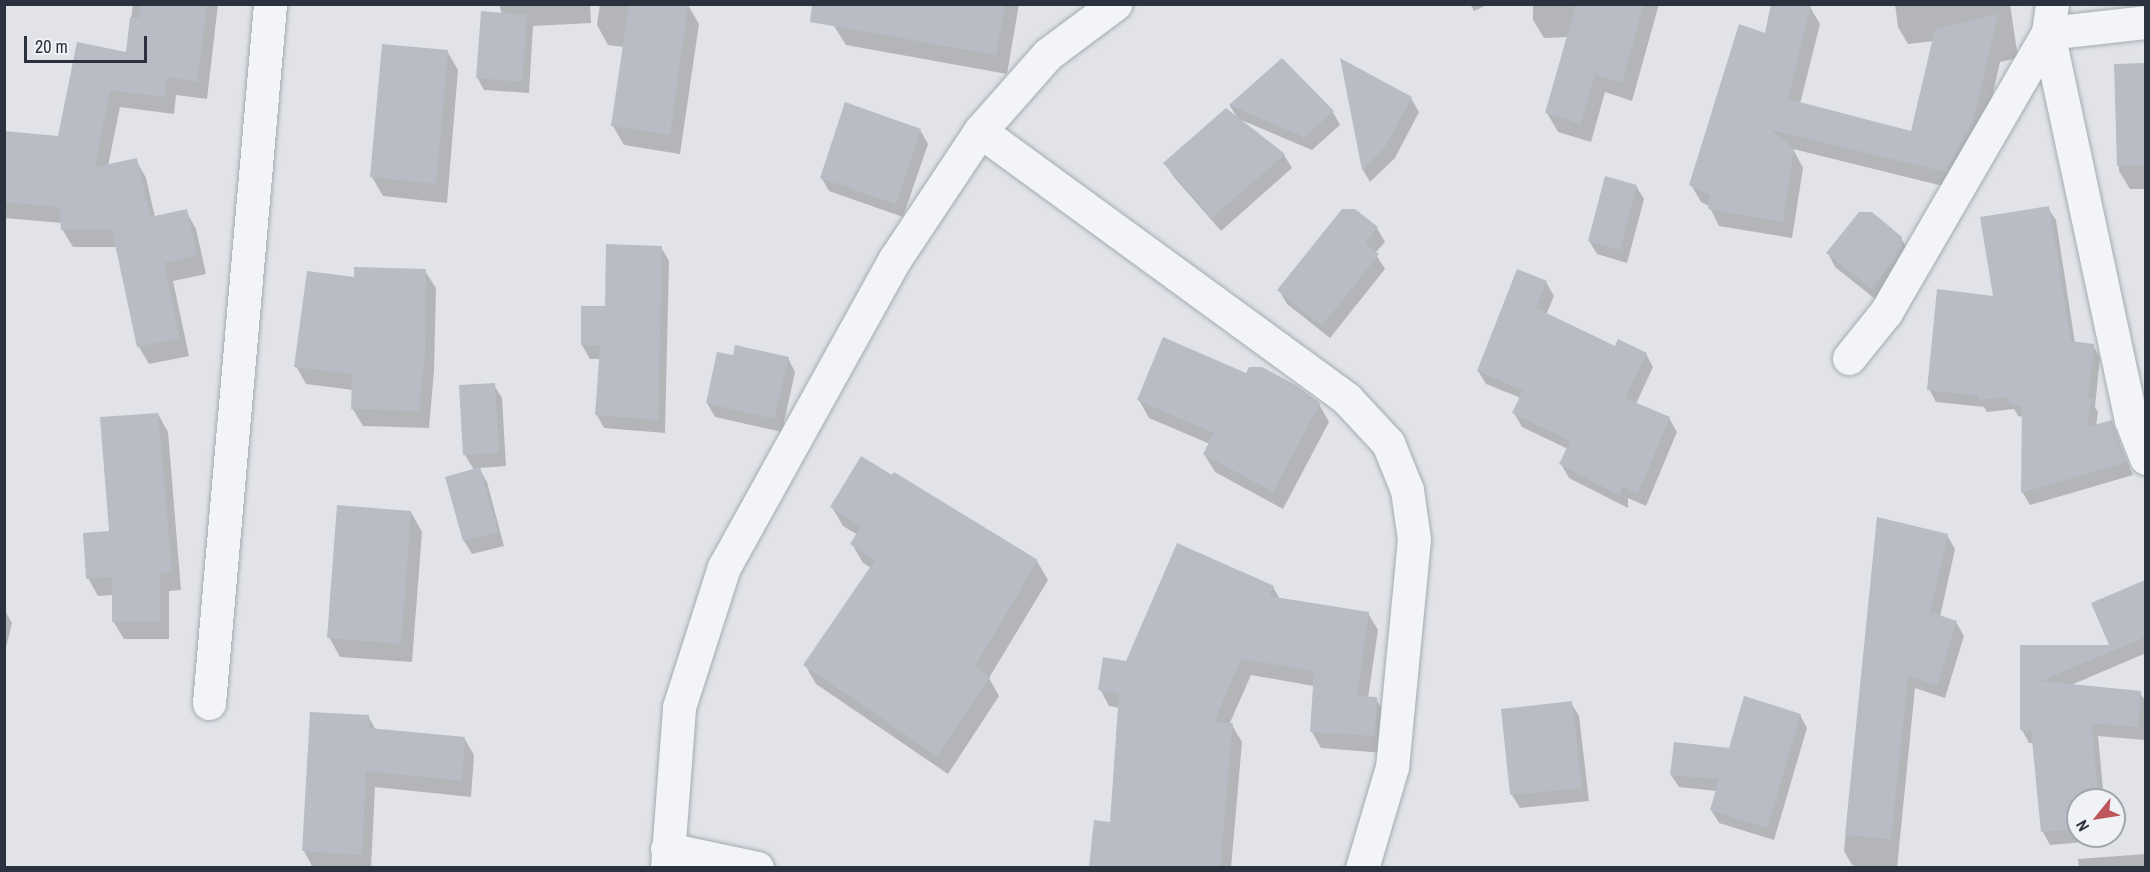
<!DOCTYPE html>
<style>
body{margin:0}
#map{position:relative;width:2150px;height:872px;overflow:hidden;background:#e1e3e8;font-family:"Archivo Narrow",sans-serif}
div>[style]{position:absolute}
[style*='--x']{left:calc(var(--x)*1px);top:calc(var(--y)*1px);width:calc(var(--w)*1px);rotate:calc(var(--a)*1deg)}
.shadow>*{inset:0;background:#0003}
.building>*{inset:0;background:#b9bcc4}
.roads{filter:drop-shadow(0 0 2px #a7aab2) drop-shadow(0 0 2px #a7aab2)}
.minor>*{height:33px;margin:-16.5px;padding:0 16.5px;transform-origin:16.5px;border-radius:16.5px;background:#f3f4f7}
span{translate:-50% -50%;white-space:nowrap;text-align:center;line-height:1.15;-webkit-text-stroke:6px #f0f2f6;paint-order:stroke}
.frame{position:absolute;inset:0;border:6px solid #2b313e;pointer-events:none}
.north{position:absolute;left:2066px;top:788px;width:60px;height:60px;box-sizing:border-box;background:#f0f2f6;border:2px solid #a1a5ac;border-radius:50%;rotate:240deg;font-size:16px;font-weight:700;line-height:24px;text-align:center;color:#2b313e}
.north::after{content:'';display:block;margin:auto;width:21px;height:27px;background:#be555d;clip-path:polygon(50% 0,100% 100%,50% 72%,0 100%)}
.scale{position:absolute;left:24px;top:36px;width:123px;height:27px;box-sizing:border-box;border:3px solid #2b313e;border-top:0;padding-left:8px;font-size:18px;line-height:21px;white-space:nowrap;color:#2b313e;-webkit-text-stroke:4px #f0f2f6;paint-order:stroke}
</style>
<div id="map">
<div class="shadow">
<i style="clip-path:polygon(133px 4px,218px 4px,207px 99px,176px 95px,174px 114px,120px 107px,108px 166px,136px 160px,146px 178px,155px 217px,186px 211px,196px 229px,206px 274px,173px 281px,189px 356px,149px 364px,139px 347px,117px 247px,73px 247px,62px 229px,62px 223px,4px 218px,4px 132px,59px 137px,127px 54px)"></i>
<i style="clip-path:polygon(499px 4px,590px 4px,591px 23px,533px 26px,529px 93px,484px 90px,477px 77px,502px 14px)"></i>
<i style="clip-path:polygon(600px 4px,688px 5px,699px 24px,680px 154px,624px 145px,613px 126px,624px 47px,608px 45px,597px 25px)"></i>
<i style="clip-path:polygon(838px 4px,1019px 4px,1007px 74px,846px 45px,834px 26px)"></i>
<i style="clip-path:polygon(1470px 4px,1489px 4px,1474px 11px)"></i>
<i style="clip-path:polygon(1533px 4px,1659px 4px,1632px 101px,1605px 92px,1591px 142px,1558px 132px,1547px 113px,1569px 37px,1544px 38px,1533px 20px)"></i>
<i style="clip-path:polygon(1895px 4px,2010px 4px,2018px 58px,2000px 62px,1982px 143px,1955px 189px,1793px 149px,1803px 168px,1792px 238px,1719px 226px,1709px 206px,1701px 202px,1691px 185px,1766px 34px,1810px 7px,1820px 24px,1800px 104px,1912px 132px,1934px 41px,1908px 44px,1898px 27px)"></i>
<i style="clip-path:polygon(447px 51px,458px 70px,447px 203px,383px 196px,372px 177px)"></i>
<i style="clip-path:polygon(1282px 60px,1333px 112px,1340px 125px,1312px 150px,1241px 120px,1284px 155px,1292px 168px,1221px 231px,1173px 176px,1165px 163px,1238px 119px,1230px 106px)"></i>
<i style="clip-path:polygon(1342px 61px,1411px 98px,1419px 112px,1395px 158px,1370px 182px,1363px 170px)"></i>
<i style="clip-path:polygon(2146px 64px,2146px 189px,2130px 189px,2119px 171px,2115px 65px)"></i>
<i style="clip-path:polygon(920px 130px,928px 144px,903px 217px,829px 191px,821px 177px)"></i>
<i style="clip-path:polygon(1636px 186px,1644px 199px,1627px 263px,1597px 254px,1589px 241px)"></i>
<i style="clip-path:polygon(2048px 208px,2056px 220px,2075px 343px,2093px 345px,2100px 358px,2095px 407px,2098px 412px,2096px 426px,2111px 422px,2133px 475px,2030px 505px,2023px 493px,2023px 417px,2018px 416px,2014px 409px,1987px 412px,1984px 407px,1936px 402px,1929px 389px,1995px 298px)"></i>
<i style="clip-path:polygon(1377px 228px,1385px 242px,1375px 253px,1385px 269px,1330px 338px,1287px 304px,1279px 290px)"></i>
<i style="clip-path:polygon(1901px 238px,1909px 252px,1879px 302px,1835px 267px,1828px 253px)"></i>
<i style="clip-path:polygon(661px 247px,669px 261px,665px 433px,604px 428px,597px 415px,600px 359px,590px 359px,582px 345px,583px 307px,606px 308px)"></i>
<i style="clip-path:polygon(425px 271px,436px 288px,434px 371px,429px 428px,363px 426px,352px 408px,353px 390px,306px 384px,296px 366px,356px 279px)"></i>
<i style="clip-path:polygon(1546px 282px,1554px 296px,1546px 315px,1616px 348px,1646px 354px,1653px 367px,1636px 404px,1669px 418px,1677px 432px,1646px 506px,1628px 498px,1628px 508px,1569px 478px,1561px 464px,1568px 449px,1522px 427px,1514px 413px,1521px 398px,1486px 384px,1478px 371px)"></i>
<i style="clip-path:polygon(734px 357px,788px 358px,795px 372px,782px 432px,715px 417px,707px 403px)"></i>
<i style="clip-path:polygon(1246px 375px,1319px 404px,1329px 422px,1283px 509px,1215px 472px,1204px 454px,1210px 444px,1149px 418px,1139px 400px)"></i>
<i style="clip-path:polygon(494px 385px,502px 398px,506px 466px,479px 468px,487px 482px,504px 546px,472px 554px,464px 541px,474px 470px,465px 455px)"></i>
<i style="clip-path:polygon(158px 414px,168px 432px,181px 590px,169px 591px,169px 639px,124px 639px,113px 621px,113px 595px,98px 596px,88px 578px,111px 532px)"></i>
<i style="clip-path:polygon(894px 474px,1037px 561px,1048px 580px,989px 678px,999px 696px,948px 774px,816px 684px,805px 665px,871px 568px,863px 563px,852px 544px,858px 535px,843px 526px,832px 507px)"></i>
<i style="clip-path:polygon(411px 512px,422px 532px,412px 662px,340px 657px,329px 637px)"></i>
<i style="clip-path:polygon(1878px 519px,1947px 535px,1955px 549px,1940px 617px,1956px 622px,1964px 636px,1945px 698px,1915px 688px,1897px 868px,1861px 868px,1852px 865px,1844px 851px)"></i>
<i style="clip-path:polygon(2146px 582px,2146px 653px,2069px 686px,2140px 693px,2146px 702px,2145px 740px,2098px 736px,2104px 800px,2078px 800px,2078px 836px,2107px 836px,2108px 840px,2050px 845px,2043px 832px,2034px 743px,2029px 743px,2022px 730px,2022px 646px,2111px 646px,2093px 604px)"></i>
<i style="clip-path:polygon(1273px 587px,1280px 599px,1368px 613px,1378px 630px,1368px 698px,1376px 699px,1386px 716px,1384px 753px,1321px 748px,1312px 732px,1314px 686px,1251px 675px,1229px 725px,1232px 725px,1242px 742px,1231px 868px,1090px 868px,1095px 821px,1112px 823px,1120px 708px,1109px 706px,1100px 689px,1127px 662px)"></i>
<i style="clip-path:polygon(4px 609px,12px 623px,4px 656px)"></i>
<i style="clip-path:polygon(1571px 703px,1579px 716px,1589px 801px,1520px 808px,1512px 795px)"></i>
<i style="clip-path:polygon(1800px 715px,1807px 728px,1774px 840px,1719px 823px,1711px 810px,1717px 791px,1679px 787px,1671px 775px)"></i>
<i style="clip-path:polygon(368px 716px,376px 730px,464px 738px,474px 755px,471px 797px,375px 787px,371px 868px,313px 868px,304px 851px)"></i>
<i style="clip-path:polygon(2146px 854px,2146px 868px,2079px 868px,2078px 859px)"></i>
</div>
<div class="building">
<i style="clip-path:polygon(141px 4px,207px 4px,197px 82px,167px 77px,164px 97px,110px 90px,95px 167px,137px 158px,150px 217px,187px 209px,197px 256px,164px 263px,180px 338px,137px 347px,112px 230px,61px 230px,60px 207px,4px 202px,4px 131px,58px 136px,77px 42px,126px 52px,130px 17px,139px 18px)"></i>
<i style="clip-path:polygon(629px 4px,688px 4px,670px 135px,611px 126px)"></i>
<i style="clip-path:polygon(812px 4px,1005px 4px,996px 55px,810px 22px)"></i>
<i style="clip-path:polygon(1576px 4px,1644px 4px,1622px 83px,1595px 74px,1581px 124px,1545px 113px)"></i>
<i style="clip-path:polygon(1771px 4px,1811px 4px,1788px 99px,1911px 131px,1935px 29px,1998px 14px,1972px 126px,1946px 172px,1771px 130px,1794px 149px,1783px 222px,1708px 209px,1710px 195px,1689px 185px,1739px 24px,1765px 33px)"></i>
<i style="clip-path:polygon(481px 11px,527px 15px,522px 82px,476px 78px)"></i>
<i style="clip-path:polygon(382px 44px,448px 50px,436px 184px,370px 177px)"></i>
<i style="clip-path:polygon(1282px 58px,1334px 111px,1304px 137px,1229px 105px)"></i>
<i style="clip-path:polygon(1340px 58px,1412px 97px,1385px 147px,1362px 170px)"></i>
<i style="clip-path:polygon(2145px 63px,2145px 165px,2117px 166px,2114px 64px)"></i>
<i style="clip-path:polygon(845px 102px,921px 129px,896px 204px,820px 178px)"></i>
<i style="clip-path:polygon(1226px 108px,1285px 154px,1212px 218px,1163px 163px)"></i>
<i style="clip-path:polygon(1605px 176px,1637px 185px,1620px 250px,1588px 241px)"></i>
<i style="clip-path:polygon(2049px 206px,2071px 341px,2094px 344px,2088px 398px,2092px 399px,2087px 427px,2112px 420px,2127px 462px,2021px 493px,2022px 406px,2009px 404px,2008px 397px,1979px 400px,1978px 396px,1927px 390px,1937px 289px,1993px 296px,1980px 217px)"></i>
<i style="clip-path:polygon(1342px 209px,1355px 209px,1378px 227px,1365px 243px,1379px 254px,1322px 326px,1277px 290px)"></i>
<i style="clip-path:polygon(1859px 212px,1872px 212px,1902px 237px,1902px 246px,1895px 259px,1871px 289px,1826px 253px)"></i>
<i style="clip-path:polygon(606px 244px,662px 246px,658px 420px,595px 415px,600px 346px,581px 345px,581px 306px,605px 306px)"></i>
<i style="clip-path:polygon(354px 267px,426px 269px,425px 352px,419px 411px,351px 409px,352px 374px,294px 367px,307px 271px,354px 277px)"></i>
<i style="clip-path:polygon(1517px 269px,1547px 281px,1536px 308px,1615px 346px,1618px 339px,1647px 353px,1625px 398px,1670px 417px,1638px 493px,1621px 486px,1621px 496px,1559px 464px,1570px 441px,1512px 413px,1523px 390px,1477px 371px)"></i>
<i style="clip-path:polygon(1163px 337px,1246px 373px,1249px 367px,1262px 367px,1297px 386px,1320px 403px,1273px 492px,1203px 454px,1214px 433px,1137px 400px)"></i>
<i style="clip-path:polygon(735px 345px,789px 357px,774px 419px,706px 403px,717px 352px,733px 355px)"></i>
<i style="clip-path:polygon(495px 383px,499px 453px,463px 455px,459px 385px)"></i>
<i style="clip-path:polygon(158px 413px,172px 572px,160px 573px,160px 622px,112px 622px,112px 577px,86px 579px,83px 533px,109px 531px,100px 417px)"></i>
<i style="clip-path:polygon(861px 456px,892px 475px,894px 472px,1038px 560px,975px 666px,990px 677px,937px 756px,803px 665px,875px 560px,850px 544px,861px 526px,830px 507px)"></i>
<i style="clip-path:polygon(480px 467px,498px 532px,463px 541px,445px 477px)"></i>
<i style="clip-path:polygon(337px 505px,411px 511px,401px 644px,327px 638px)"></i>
<i style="clip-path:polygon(1877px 517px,1948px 534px,1930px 612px,1957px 621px,1937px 685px,1908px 676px,1891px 839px,1845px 835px)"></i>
<i style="clip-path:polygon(1177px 543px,1274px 586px,1269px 596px,1369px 612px,1357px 696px,1377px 697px,1375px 736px,1310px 732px,1314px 671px,1241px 659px,1214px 722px,1233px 723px,1220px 867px,1089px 867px,1094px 820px,1110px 822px,1119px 693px,1098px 690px,1103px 657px,1126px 661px)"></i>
<i style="clip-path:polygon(2145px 580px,2145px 637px,2041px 681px,2141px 691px,2138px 727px,2091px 723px,2099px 800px,2078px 800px,2078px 829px,2041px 832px,2031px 730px,2020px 730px,2020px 645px,2109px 645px,2091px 603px)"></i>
<i style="clip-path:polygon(1744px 696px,1801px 714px,1767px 828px,1710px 810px,1719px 779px,1670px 775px,1674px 742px,1729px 748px)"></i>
<i style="clip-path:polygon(1572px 701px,1582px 788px,1510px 795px,1501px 709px)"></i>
<i style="clip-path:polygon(310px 712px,369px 715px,369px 728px,465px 737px,462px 781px,366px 771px,362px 855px,302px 851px)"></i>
</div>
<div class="roads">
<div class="minor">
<i style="--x:2052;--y:4;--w:29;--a:98"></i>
<i style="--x:2048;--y:33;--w:396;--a:77.9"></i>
<i style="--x:2131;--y:420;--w:41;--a:68.5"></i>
<i style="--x:980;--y:131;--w:454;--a:36.1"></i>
<i style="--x:1347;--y:399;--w:60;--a:47"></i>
<i style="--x:1388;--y:443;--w:51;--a:68"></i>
<i style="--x:1407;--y:490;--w:49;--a:81.9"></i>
<i style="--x:1414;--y:539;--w:229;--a:95.5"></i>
<i style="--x:1392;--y:767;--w:105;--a:106.5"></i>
<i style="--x:1849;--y:358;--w:59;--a:-51.2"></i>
<i style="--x:1886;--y:312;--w:323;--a:-59.9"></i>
<i style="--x:2048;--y:33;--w:99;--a:-6.4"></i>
<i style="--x:209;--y:703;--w:702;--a:-85.01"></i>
<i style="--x:667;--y:849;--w:92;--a:11.9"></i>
<i style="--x:667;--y:868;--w:161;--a:-85.7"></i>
<i style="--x:679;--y:707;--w:147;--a:-72.2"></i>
<i style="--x:724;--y:567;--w:352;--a:-61"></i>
<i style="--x:895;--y:259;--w:154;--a:-56.4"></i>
<i style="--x:980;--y:131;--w:103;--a:-48.6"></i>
<i style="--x:1048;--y:54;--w:84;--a:-36.7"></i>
</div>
</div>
<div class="frame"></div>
<div class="north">N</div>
<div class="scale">20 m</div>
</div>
